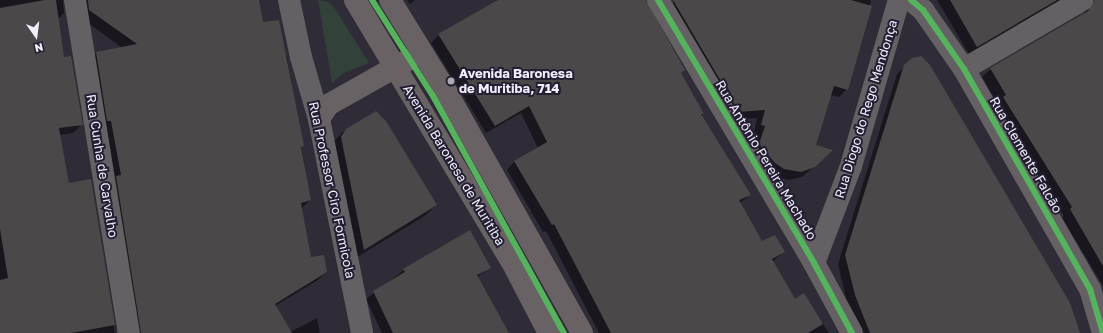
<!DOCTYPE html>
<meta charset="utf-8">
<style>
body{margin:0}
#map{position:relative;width:1103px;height:333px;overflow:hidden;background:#2f2c37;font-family:"Golos Text",sans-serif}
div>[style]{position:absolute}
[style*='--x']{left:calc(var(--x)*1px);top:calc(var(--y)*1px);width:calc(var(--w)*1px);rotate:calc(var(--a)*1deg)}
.green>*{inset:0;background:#324139}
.shadow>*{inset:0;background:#0007}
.building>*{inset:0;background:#4c484a}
.minor>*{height:22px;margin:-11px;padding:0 11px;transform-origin:11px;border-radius:11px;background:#656063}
.major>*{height:22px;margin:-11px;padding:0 11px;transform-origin:11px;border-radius:11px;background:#686264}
.cycleway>*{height:6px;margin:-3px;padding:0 3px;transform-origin:3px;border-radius:3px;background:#56b35d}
.dots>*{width:11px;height:11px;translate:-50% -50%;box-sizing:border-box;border:2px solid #241e32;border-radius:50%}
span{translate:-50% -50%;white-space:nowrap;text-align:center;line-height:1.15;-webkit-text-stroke:4px #241e32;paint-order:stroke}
.poi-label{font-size:13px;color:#f2eefc;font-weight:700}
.left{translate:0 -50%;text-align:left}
.street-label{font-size:13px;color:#f2eefc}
.north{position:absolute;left:16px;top:16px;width:40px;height:40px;-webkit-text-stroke:3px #241e32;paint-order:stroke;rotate:166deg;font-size:11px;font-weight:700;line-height:16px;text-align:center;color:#f2eefc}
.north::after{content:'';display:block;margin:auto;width:14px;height:18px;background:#f2eefc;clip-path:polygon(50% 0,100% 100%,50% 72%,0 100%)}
</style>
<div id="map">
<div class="green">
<i style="clip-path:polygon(318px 0,328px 2px,334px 7px,369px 63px,344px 73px,332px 83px)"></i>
</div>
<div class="shadow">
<i style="clip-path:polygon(0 0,63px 0,64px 13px,58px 19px,64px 59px,82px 124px,73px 133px,60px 135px,69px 184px,91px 181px,115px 333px,0 333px)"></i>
<i style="clip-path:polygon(74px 0,258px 0,263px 24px,284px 57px,287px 56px,310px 200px,301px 209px,310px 258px,326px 272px,318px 280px,275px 306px,290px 332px,317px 318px,320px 333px,132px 333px,88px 61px,97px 53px,122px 48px,87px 22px)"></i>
<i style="clip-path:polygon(407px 0,415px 0,410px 4px)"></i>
<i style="clip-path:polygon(499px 0,636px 0,703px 114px,701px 116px,750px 195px,739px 204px,761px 242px,784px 252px,772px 262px,794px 301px,804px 295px,829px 333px,599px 333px,546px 231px,543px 232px,507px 170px,514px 162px,538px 148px,521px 113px,486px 133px,431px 43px,439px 35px)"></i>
<i style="clip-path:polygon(674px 0,871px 0,847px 89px,839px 97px,830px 95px,814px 146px,824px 158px,802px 177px,788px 180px,771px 174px,751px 152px,757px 134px,754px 132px,757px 118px,731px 119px,669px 15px)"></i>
<i style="clip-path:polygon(937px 0,1062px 0,969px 54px)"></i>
<i style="clip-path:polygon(1081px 0,1103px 0,1103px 286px,1062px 218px,1064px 216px,996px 106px,998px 104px,982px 77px,991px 69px,1083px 15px,1087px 8px)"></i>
<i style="clip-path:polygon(913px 59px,1075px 333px,854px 333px,838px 264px,897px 74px)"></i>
<i style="clip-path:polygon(376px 113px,382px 116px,436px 205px,426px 215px,354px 259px,333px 142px,343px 132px)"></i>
<i style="clip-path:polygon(489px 268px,401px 333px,382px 333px,366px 299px,404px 270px)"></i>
</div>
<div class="building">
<i style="clip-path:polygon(45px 0,56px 0,64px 57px,71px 56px,83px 125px,59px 128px,69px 183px,91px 179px,115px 325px,71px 333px,0 333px,0 280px,8px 278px,0 229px,0 8px)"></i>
<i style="clip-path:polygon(88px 0,259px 0,263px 22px,279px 20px,304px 146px,301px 147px,311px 200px,301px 203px,311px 257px,324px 255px,327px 272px,275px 304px,292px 333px,141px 333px,116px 176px,121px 175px,111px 121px,107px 121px,96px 52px,137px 44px,89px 10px)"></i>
<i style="clip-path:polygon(498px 0,646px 0,685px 70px,681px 73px,704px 114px,701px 114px,751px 195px,739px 200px,762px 241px,775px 235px,785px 252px,772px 259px,795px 299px,804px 293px,823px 324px,808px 333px,611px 333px,554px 224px,552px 225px,514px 161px,547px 142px,529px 106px,495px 126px,438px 34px)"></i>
<i style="clip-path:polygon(673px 0,851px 0,872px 6px,848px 90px,834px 86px,816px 145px,833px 150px,815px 167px,801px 172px,784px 169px,775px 163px,759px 144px,765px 126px,761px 125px,765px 110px,739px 112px)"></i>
<i style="clip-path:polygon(950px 0,1057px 0,977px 47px)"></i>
<i style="clip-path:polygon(1094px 0,1103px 0,1103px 266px,1070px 209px,1072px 207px,1003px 97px,1006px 95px,990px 68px,1088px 11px)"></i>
<i style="clip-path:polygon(921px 56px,930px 65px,1070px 303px,1080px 333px,870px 333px,855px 295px,845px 255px,904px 65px,912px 58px)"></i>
<i style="clip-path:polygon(376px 111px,386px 121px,437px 205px,364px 250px,341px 137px,346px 129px)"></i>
<i style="clip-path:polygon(470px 230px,491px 268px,477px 275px,509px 333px,393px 333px,373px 291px,405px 272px,403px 269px)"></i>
</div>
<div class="minor">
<i style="--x:75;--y:0;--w:337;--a:80.8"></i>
<i style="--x:289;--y:0;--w:58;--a:78.1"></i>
<i style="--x:301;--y:57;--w:65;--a:73.8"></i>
<i style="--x:319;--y:119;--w:218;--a:78.6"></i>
<i style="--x:658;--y:0;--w:306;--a:59.3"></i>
<i style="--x:814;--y:263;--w:80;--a:61.5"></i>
<i style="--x:911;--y:0;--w:16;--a:40"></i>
<i style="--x:923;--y:10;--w:72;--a:55.2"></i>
<i style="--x:964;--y:69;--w:254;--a:60.2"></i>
<i style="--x:1090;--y:289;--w:46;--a:73.5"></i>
<i style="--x:964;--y:69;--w:137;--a:-30.3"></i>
<i style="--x:814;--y:263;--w:104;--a:-69.1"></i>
<i style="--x:851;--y:166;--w:173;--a:-73.9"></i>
</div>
<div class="major">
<i style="--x:355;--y:0;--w:305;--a:59.1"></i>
<i style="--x:512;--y:262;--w:80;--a:62.5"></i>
<i style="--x:390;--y:0;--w:101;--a:58.4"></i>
<i style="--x:443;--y:86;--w:283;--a:60.6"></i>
<i style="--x:319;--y:119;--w:17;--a:-57"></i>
<i style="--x:328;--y:105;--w:92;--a:-29.4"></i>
</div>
<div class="cycleway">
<i style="--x:372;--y:0;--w:114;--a:57.6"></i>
<i style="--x:433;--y:96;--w:271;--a:61.1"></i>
<i style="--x:658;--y:0;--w:306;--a:59.3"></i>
<i style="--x:814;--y:263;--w:80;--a:61.5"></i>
<i style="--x:911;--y:0;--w:16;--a:40"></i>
<i style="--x:923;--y:10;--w:72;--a:55.2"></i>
<i style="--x:964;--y:69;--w:254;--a:60.2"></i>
<i style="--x:1090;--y:289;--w:46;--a:73.5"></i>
</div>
<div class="dots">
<i style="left:451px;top:81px;background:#aeaab7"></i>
</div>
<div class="poi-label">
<span class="left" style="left:459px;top:81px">Avenida Baronesa<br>de Muritiba, 714</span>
</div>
<div class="street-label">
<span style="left:866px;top:109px;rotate:-73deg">Rua Diogo do Rego Mendonça</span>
<span style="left:1026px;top:155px;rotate:60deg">Rua Clemente Falcão</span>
<span style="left:766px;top:160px;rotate:59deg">Rua Antônio Pereira Machado</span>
<span style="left:454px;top:165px;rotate:59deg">Avenida Baronesa de Muritiba</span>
<span style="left:102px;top:166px;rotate:81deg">Rua Cunha de Carvalho</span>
<span style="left:332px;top:190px;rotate:78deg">Rua Professor Ciro Formicola</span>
</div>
<div class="north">N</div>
</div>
